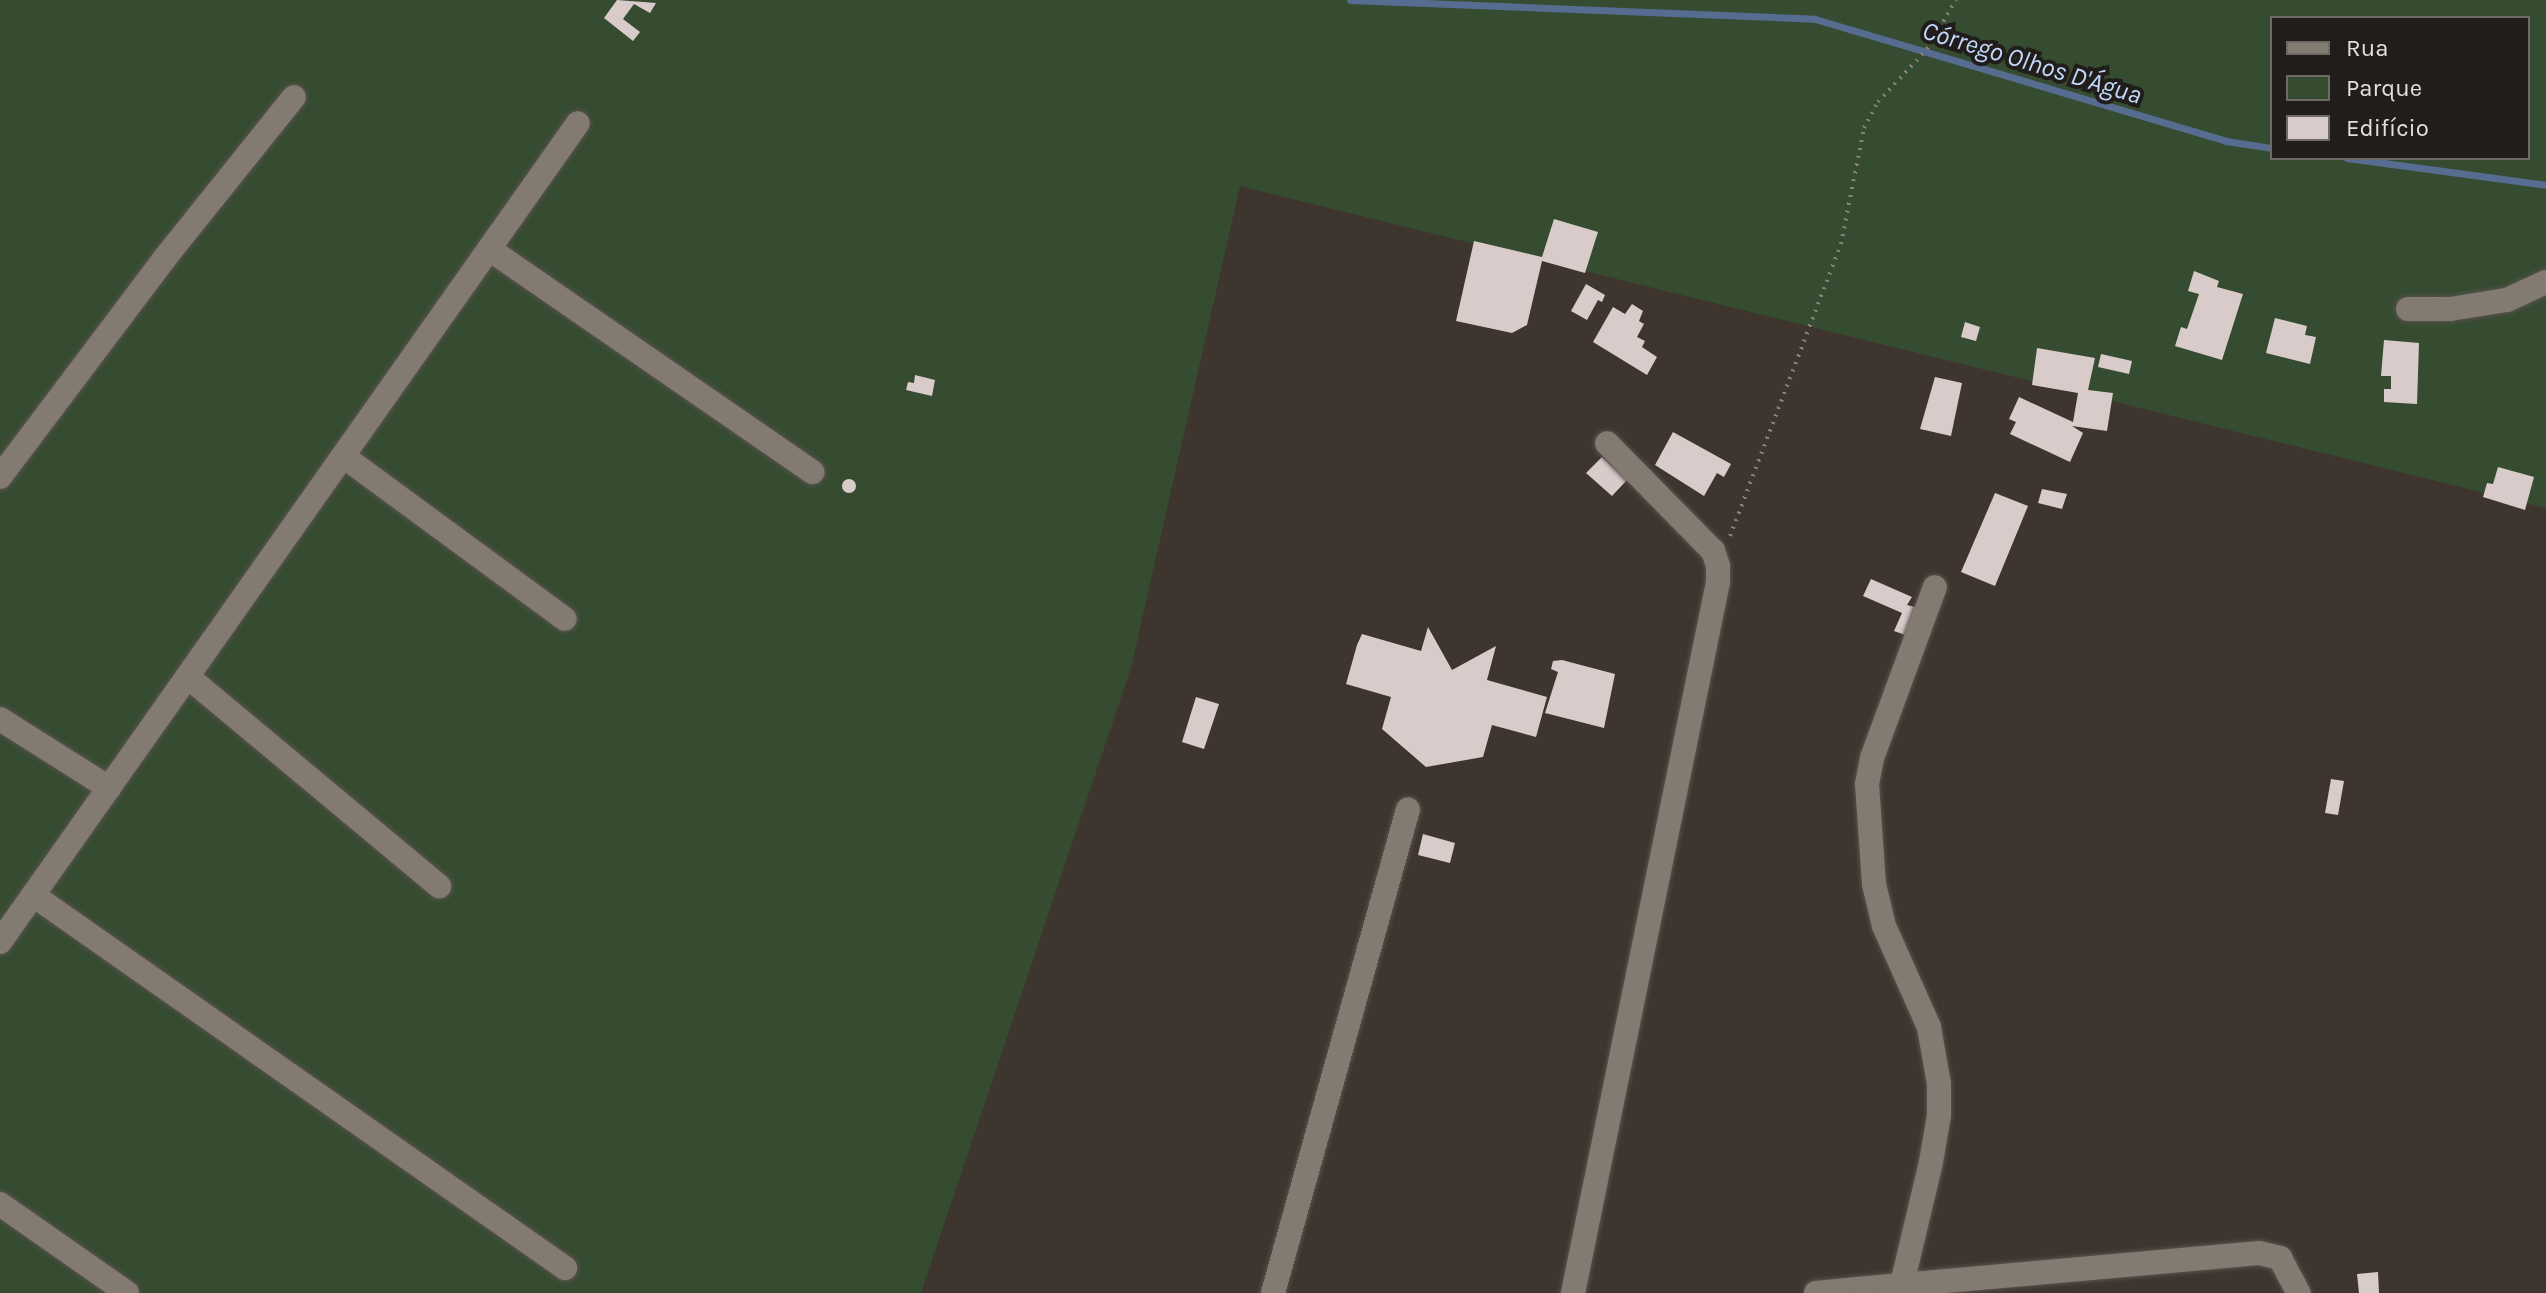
<!DOCTYPE html>
<meta charset="utf-8">
<style>
body{margin:0}
#map{position:relative;width:2546px;height:1293px;overflow:hidden;background:#3d352e;font-family:Karla,sans-serif}
div>[style]{position:absolute}
[style*='--x']{left:calc(var(--x)*1px);top:calc(var(--y)*1px);width:calc(var(--w)*1px);rotate:calc(var(--a)*1deg)}
.green>*{inset:0;background:#364c31}
.stream>*{height:7px;margin:-3.5px;padding:0 3.5px;transform-origin:3.5px;border-radius:3.5px;background:#576c91}
.building>*{inset:0;background:#dacbcb}
.round{border-radius:50%}
.path>*{height:4px;margin-top:-2px;transform-origin:0;background:repeating-linear-gradient(90deg,#87807b 0 2px,transparent 0 8px)}
.roads{filter:drop-shadow(0 0 2px #59524d) drop-shadow(0 0 2px #59524d)}
.minor>*{height:24px;margin:-12px;padding:0 12px;transform-origin:12px;border-radius:12px;background:#837a72}
span{translate:-50% -50%;white-space:nowrap;text-align:center;line-height:1.15;-webkit-text-stroke:8px #211d1a;paint-order:stroke}
.water-label{font-size:26px;color:#c2d7fc;font-style:italic}
.legend{position:absolute;left:2270px;top:16px;width:260px;height:144px;box-sizing:border-box;background:#211d1a;border:2px solid #6f6a67;margin:0;padding:10px 14px;list-style:none;font-size:24px;color:#e3deda}
.legend li{display:flex;align-items:center;gap:16px;height:40px}
.legend b{width:40px;border:2px solid #6f6a67}
</style>
<div id="map">
<div class="green">
<i style="clip-path:polygon(evenodd,0 0,2546px 0,2546px 508px,1240px 186px,1131px 668px,921px 1293px,0 1293px,0 0,2272px 18px,2528px 18px,2528px 158px,2272px 158px,2272px 18px)"></i>
</div>
<div class="stream">
<i style="--x:1350;--y:0;--w:465;--a:2.3"></i>
<i style="--x:1815;--y:19;--w:429;--a:16.5"></i>
<i style="--x:2226;--y:141;--w:47;--a:8.7"></i>
<i style="--x:2347;--y:158;--w:201;--a:7.7"></i>
</div>
<div class="building">
<i style="clip-path:polygon(617px 0,656px 3px,650px 13px,634px 4px,623px 19px,640px 32px,633px 41px,604px 18px)"></i>
<i style="clip-path:polygon(1554px 219px,1598px 232px,1585px 273px,1542px 261px,1527px 325px,1512px 333px,1456px 321px,1474px 241px,1542px 257px)"></i>
<i style="clip-path:polygon(2194px 271px,2219px 281px,2217px 287px,2243px 294px,2222px 360px,2175px 346px,2181px 327px,2187px 329px,2199px 294px,2188px 291px)"></i>
<i style="clip-path:polygon(1586px 284px,1605px 295px,1602px 302px,1598px 300px,1587px 320px,1571px 311px)"></i>
<i style="clip-path:polygon(1632px 304px,1643px 311px,1639px 321px,1644px 324px,1637px 337px,1645px 341px,1642px 347px,1657px 357px,1647px 375px,1593px 342px,1613px 307px,1625px 314px)"></i>
<i style="clip-path:polygon(2275px 318px,2307px 326px,2305px 335px,2316px 337px,2310px 364px,2266px 353px)"></i>
<i style="clip-path:polygon(1965px 322px,1980px 327px,1976px 341px,1961px 337px)"></i>
<i style="clip-path:polygon(2384px 340px,2419px 343px,2417px 404px,2384px 402px,2384px 389px,2391px 389px,2391px 376px,2381px 376px)"></i>
<i style="clip-path:polygon(2037px 348px,2095px 358px,2088px 390px,2113px 393px,2107px 431px,2072px 426px,2083px 433px,2070px 462px,2010px 434px,2016px 422px,2009px 419px,2019px 397px,2073px 422px,2078px 393px,2032px 385px)"></i>
<i style="clip-path:polygon(2101px 354px,2132px 361px,2129px 374px,2098px 367px)"></i>
<i style="clip-path:polygon(915px 375px,935px 380px,932px 396px,906px 390px,908px 382px,914px 383px)"></i>
<i style="clip-path:polygon(1935px 377px,1962px 383px,1951px 436px,1920px 429px)"></i>
<i style="clip-path:polygon(1673px 432px,1731px 464px,1724px 477px,1717px 473px,1704px 496px,1655px 465px)"></i>
<i style="clip-path:polygon(1602px 457px,1627px 480px,1612px 496px,1586px 473px)"></i>
<i style="clip-path:polygon(2498px 467px,2534px 477px,2525px 510px,2483px 497px,2487px 483px,2493px 484px)"></i>
<i class="round" style="left:842px;top:479px;width:14px;height:14px"></i>
<i style="clip-path:polygon(2042px 489px,2067px 494px,2062px 509px,2038px 503px)"></i>
<i style="clip-path:polygon(1995px 493px,2028px 506px,1995px 586px,1961px 572px)"></i>
<i style="clip-path:polygon(1871px 579px,1912px 597px,1907px 605px,1919px 608px,1908px 636px,1894px 631px,1902px 613px,1863px 596px)"></i>
<i style="clip-path:polygon(1428px 627px,1452px 670px,1496px 646px,1487px 680px,1547px 697px,1536px 737px,1492px 725px,1483px 757px,1426px 767px,1382px 729px,1391px 697px,1346px 684px,1357px 645px,1362px 634px,1421px 651px)"></i>
<i style="clip-path:polygon(1562px 660px,1615px 674px,1604px 728px,1545px 713px,1558px 672px,1551px 669px,1553px 661px)"></i>
<i style="clip-path:polygon(1196px 697px,1219px 704px,1204px 749px,1182px 742px)"></i>
<i style="clip-path:polygon(2331px 779px,2344px 781px,2338px 815px,2325px 813px)"></i>
<i style="clip-path:polygon(1423px 834px,1455px 843px,1450px 863px,1418px 855px)"></i>
<i style="clip-path:polygon(2378px 1272px,2379px 1293px,2359px 1293px,2357px 1274px)"></i>
</div>
<div class="path">
<i style="--x:1730;--y:536;--w:312;--a:-69.2"></i>
<i style="--x:1841;--y:244;--w:118;--a:-78.8"></i>
<i style="--x:1864;--y:128;--w:30;--a:-62"></i>
<i style="--x:1878;--y:102;--w:72;--a:-47.2"></i>
<i style="--x:1927;--y:49;--w:57;--a:-59.4"></i>
</div>
<div class="roads">
<div class="minor">
<i style="--x:489;--y:249;--w:393;--a:34.6"></i>
<i style="--x:2408;--y:309;--w:42;--a:0"></i>
<i style="--x:2450;--y:309;--w:58;--a:-9"></i>
<i style="--x:2507;--y:300;--w:43;--a:-24.8"></i>
<i style="--x:343;--y:456;--w:275;--a:36.3"></i>
<i style="--x:0;--y:477;--w:274;--a:-53"></i>
<i style="--x:165;--y:258;--w:206;--a:-51.3"></i>
<i style="--x:188;--y:677;--w:327;--a:39.8"></i>
<i style="--x:0;--y:719;--w:129;--a:32.3"></i>
<i style="--x:33;--y:895;--w:650;--a:35.04"></i>
<i style="--x:0;--y:942;--w:1002;--a:-54.79"></i>
<i style="--x:0;--y:1204;--w:155;--a:35"></i>
<i style="--x:1902;--y:1284;--w:125;--a:-76.6"></i>
<i style="--x:1931;--y:1162;--w:48;--a:-80.3"></i>
<i style="--x:1939;--y:1115;--w:31;--a:-90"></i>
<i style="--x:1939;--y:1084;--w:58;--a:-100"></i>
<i style="--x:1929;--y:1027;--w:111;--a:-114"></i>
<i style="--x:1884;--y:926;--w:43;--a:-103.4"></i>
<i style="--x:1874;--y:884;--w:100;--a:-94"></i>
<i style="--x:1867;--y:784;--w:26;--a:-79"></i>
<i style="--x:1872;--y:758;--w:182;--a:-69.8"></i>
<i style="--x:1868;--y:1288;--w:393;--a:-5.1"></i>
<i style="--x:2259;--y:1253;--w:22;--a:13"></i>
<i style="--x:2280;--y:1258;--w:40;--a:62"></i>
<i style="--x:1273;--y:1293;--w:502;--a:-74.41"></i>
<i style="--x:1573;--y:1293;--w:726;--a:-78.47"></i>
<i style="--x:1718;--y:582;--w:16;--a:-90"></i>
<i style="--x:1718;--y:566;--w:16;--a:-108"></i>
<i style="--x:1713;--y:551;--w:151;--a:-134.5"></i>
<i style="--x:1816;--y:1293;--w:52;--a:-5.5"></i>
<i style="--x:1868;--y:1288;--w:5;--a:101"></i>
</div>
</div>
<div class="water-label">
<span style="left:2032px;top:63px;rotate:17deg">Córrego Olhos D'Água</span>
</div>
<ul class="legend">
<li><b style="height:10px;background:#837a72"></b>Rua</li>
<li><b style="height:22px;background:#364c31"></b>Parque</li>
<li><b style="height:22px;background:#dacbcb"></b>Edifício</li>
</ul>
</div>
